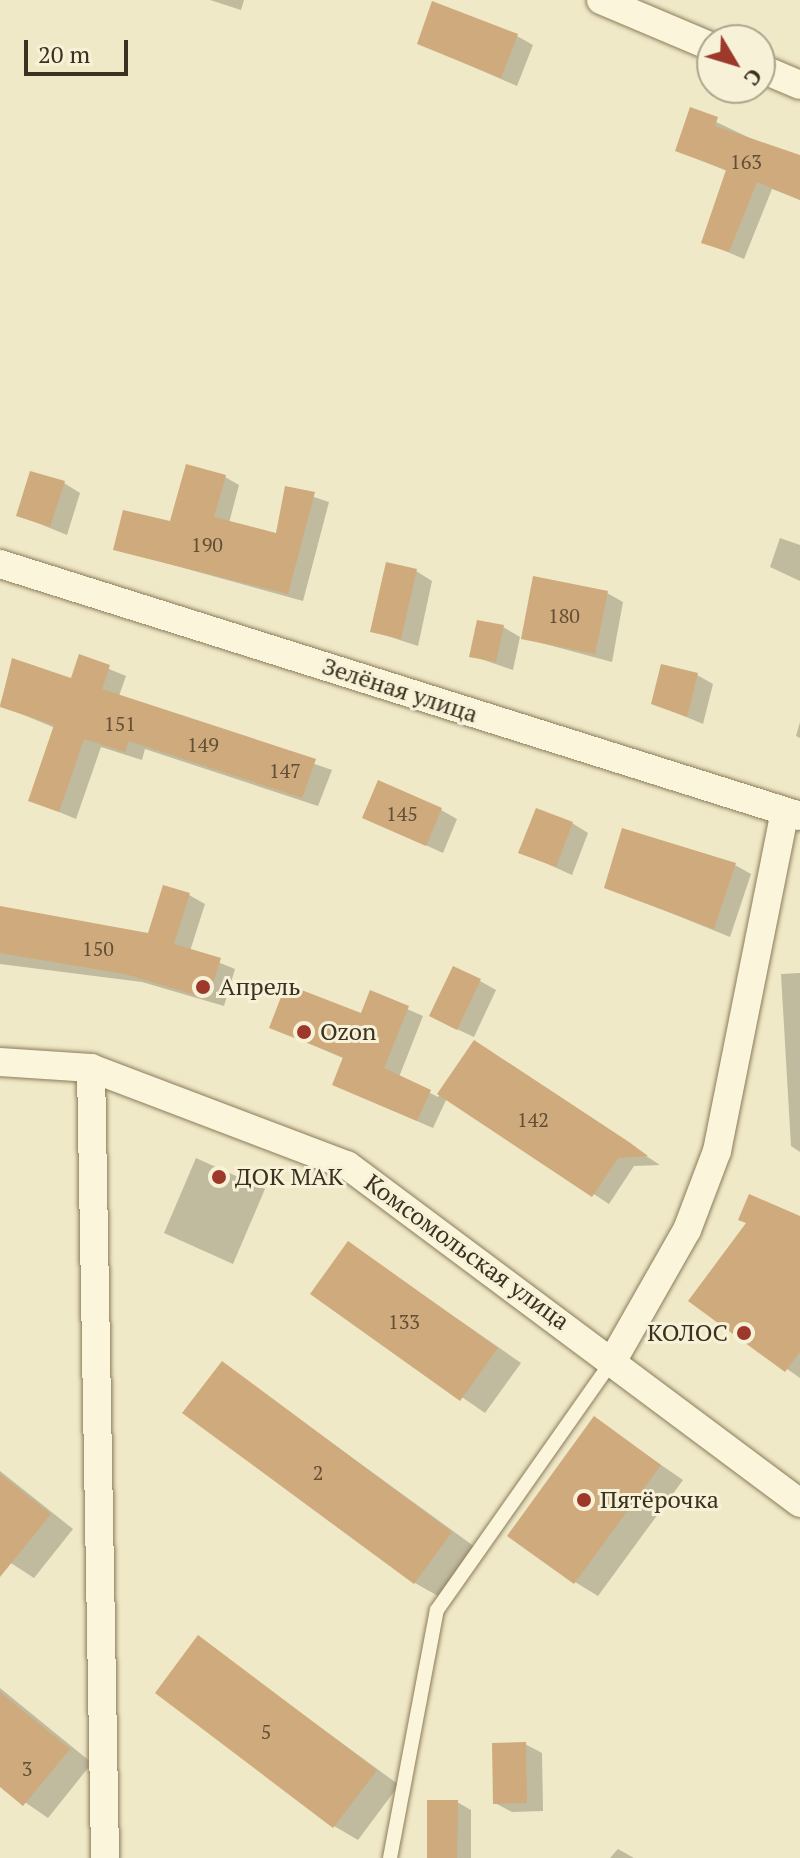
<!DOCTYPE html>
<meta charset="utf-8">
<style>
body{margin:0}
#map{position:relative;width:800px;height:1858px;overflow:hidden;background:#f0e9c7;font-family:"PT Serif",serif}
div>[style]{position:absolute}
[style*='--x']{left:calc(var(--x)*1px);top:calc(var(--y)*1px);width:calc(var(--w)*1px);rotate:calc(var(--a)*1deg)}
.shadow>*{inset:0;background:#0003}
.building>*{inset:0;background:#cfaa7c}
.roads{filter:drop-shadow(0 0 2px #8c7c5c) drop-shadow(0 0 2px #8c7c5c)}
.lane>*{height:14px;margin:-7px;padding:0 7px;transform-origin:7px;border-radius:7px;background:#faf5db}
.street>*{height:28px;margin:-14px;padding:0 14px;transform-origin:14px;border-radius:14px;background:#faf5db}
.dots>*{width:22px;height:22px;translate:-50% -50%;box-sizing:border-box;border:4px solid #f7f2d7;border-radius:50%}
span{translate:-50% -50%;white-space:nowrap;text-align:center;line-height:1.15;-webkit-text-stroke:6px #f7f2d7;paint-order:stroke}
.number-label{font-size:20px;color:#614f37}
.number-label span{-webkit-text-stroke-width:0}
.street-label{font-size:24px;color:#3c3120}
.poi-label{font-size:24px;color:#3c3120}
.left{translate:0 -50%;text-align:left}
.right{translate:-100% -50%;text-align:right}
.north{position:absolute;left:696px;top:24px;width:80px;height:80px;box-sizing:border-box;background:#f7f2d7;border:2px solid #aca58e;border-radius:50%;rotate:128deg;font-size:22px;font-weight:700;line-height:32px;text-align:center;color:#3c3120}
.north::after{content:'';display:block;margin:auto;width:28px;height:36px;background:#9d392a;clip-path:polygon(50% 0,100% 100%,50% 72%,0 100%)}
.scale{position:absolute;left:24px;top:40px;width:104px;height:36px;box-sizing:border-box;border:4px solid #3c3120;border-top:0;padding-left:10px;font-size:24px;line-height:28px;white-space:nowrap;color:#3c3120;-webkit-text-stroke:6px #f7f2d7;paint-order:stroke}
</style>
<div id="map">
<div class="shadow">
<i style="clip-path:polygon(210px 0,244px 0,241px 10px)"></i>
<i style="clip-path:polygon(517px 36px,533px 45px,517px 86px,420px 44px)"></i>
<i style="clip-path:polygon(691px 110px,800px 162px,800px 200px,772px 189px,744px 259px,704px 242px,727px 171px,677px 150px)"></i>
<i style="clip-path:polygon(225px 477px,239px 485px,229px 523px,277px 536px,287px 488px,329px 502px,303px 601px,115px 549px,172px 524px)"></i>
<i style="clip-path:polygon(64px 483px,80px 493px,67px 535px,18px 515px)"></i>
<i style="clip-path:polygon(780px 538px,800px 545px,800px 581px,770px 567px)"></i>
<i style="clip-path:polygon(416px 571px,432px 581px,418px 646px,372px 631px)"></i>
<i style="clip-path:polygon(607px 593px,623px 602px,612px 662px,523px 638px)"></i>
<i style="clip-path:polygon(503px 627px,520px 637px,513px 670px,472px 656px)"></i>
<i style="clip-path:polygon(80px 657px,126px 676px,119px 696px,332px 770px,318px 806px,145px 749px,142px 760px,101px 747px,76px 819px,30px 800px,55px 728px,0 705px,13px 660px,72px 681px)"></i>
<i style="clip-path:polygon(697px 675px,713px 684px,703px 724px,653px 703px)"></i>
<i style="clip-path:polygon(800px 722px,800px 738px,796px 736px)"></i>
<i style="clip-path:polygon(441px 810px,457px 819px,443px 853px,364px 817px)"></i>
<i style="clip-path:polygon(572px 823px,588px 833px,572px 875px,521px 852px)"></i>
<i style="clip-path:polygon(735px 865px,751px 874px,730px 937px,607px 887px)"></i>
<i style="clip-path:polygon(189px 895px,205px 904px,190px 951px,235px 969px,224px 1006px,142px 982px,0 964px,0 908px,149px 936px)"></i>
<i style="clip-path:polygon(800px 973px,800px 1152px,791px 1146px,781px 974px)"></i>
<i style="clip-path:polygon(480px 981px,496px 990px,474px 1037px,448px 1025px)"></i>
<i style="clip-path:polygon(371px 993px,423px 1016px,399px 1077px,438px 1097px,474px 1043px,660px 1165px,634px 1166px,609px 1204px,447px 1098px,433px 1128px,350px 1092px,345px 1059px,271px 1027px,362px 1015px)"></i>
<i style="clip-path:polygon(196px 1158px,265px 1189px,233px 1264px,164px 1233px)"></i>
<i style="clip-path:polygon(800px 1218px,800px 1378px,691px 1301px)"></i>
<i style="clip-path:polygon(348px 1243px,521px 1363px,485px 1413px,313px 1294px)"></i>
<i style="clip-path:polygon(222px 1363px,475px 1547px,438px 1596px,415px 1583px)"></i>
<i style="clip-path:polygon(594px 1419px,683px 1480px,598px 1596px,575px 1582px)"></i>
<i style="clip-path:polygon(0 1471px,73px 1529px,34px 1578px,0 1556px)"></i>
<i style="clip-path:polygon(199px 1638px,399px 1785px,358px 1840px,334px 1826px)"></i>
<i style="clip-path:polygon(0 1688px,92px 1763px,48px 1818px,0 1785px)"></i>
<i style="clip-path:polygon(525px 1744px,542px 1753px,543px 1811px,512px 1812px,495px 1803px)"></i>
<i style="clip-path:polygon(457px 1802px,471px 1810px,471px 1858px,429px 1858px)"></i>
<i style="clip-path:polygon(618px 1849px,634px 1858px,610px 1858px)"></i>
</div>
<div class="building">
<i style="clip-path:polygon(432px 1px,518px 34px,501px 78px,417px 44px)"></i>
<i style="clip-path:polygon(690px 107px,718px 117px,715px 126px,800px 155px,800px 200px,757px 182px,729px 252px,701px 243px,726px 170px,675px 151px)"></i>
<i style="clip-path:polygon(186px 464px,226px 475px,214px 517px,276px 533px,285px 486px,315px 492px,288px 594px,113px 550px,123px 510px,170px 521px)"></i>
<i style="clip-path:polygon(30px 471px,65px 481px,50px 527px,16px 516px)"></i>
<i style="clip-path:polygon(386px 562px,417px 569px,401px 639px,370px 632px)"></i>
<i style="clip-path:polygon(533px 576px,608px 591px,595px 654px,521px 639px)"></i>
<i style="clip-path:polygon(477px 620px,504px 625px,496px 662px,469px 657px)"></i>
<i style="clip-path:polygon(79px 654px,110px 665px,102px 689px,316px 759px,302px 798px,129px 741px,125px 752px,84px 739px,59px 812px,28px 801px,54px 725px,0 707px,12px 658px,71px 678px)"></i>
<i style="clip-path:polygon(661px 664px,698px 673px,687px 717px,651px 704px)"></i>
<i style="clip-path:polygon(378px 780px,442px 808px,426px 846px,362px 818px)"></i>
<i style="clip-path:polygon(536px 808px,573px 822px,556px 867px,518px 853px)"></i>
<i style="clip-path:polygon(622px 828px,736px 863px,714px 929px,604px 888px)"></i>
<i style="clip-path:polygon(163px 885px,190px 893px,174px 944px,221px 958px,208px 999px,125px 974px,0 953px,0 906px,148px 933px)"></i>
<i style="clip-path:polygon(453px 966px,481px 979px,457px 1030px,429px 1016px)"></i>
<i style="clip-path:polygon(286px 984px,361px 1013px,370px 990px,409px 1006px,384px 1068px,431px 1090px,417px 1121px,332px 1085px,343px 1057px,269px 1028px)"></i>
<i style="clip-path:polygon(474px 1040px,629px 1142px,648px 1156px,618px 1158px,592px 1197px,437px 1094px)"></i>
<i style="clip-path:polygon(749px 1194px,800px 1216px,800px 1352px,785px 1372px,688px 1301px,746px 1223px,738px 1220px)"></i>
<i style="clip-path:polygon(348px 1241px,498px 1348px,460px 1401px,310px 1294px)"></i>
<i style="clip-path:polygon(222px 1361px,452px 1532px,414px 1584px,182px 1413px)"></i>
<i style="clip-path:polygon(594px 1416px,661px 1465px,574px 1584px,507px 1536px)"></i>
<i style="clip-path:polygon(0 1474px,51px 1514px,0 1577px)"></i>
<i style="clip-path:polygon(198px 1635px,377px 1770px,333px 1828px,155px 1693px)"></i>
<i style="clip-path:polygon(0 1692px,70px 1749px,23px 1806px,0 1787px)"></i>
<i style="clip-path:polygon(526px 1742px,527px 1803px,493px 1804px,492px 1743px)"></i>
<i style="clip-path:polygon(427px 1800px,458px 1800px,457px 1858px,427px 1858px)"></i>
</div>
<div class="roads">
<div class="lane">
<i style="--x:390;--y:1858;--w:252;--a:-79.3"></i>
<i style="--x:437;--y:1610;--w:306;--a:-54.9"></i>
</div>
<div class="street">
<i style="--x:601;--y:0;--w:121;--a:22.9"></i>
<i style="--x:760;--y:68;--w:43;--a:23"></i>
<i style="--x:0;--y:564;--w:839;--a:17.48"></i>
<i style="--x:0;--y:1062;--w:91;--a:3.8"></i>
<i style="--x:91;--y:1068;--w:274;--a:20.8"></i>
<i style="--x:347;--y:1165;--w:565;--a:36.73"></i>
<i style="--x:91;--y:1068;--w:790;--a:88.98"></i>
<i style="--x:613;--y:1360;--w:150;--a:-60.4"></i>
<i style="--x:687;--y:1230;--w:85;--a:-69.2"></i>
<i style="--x:717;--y:1151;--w:343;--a:-78.7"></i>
</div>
</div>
<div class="dots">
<i style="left:203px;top:987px;background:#9d392a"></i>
<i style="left:304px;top:1032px;background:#9d392a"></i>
<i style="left:219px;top:1177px;background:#9d392a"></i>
<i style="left:744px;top:1333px;background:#9d392a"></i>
<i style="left:584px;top:1500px;background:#9d392a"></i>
</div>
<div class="number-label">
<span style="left:746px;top:161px">163</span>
<span style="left:207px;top:544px">190</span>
<span style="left:564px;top:615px">180</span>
<span style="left:120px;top:723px">151</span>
<span style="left:203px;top:744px">149</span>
<span style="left:285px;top:770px">147</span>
<span style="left:402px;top:813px">145</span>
<span style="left:98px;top:948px">150</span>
<span style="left:533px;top:1119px">142</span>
<span style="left:404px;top:1321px">133</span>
<span style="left:318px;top:1472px">2</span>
<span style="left:266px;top:1731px">5</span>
<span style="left:27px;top:1768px">3</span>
</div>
<div class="street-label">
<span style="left:400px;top:690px;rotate:18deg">Зелёная улица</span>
<span style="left:467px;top:1252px;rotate:36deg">Комсомольская улица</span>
</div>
<div class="poi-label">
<span class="left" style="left:219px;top:987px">Апрель</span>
<span class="left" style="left:320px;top:1032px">Ozon</span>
<span class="left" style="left:235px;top:1177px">ДОК МАК</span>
<span class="right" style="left:728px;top:1333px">КОЛОС</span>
<span class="left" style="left:600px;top:1500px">Пятёрочка</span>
</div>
<div class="north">С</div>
<div class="scale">20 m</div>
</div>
